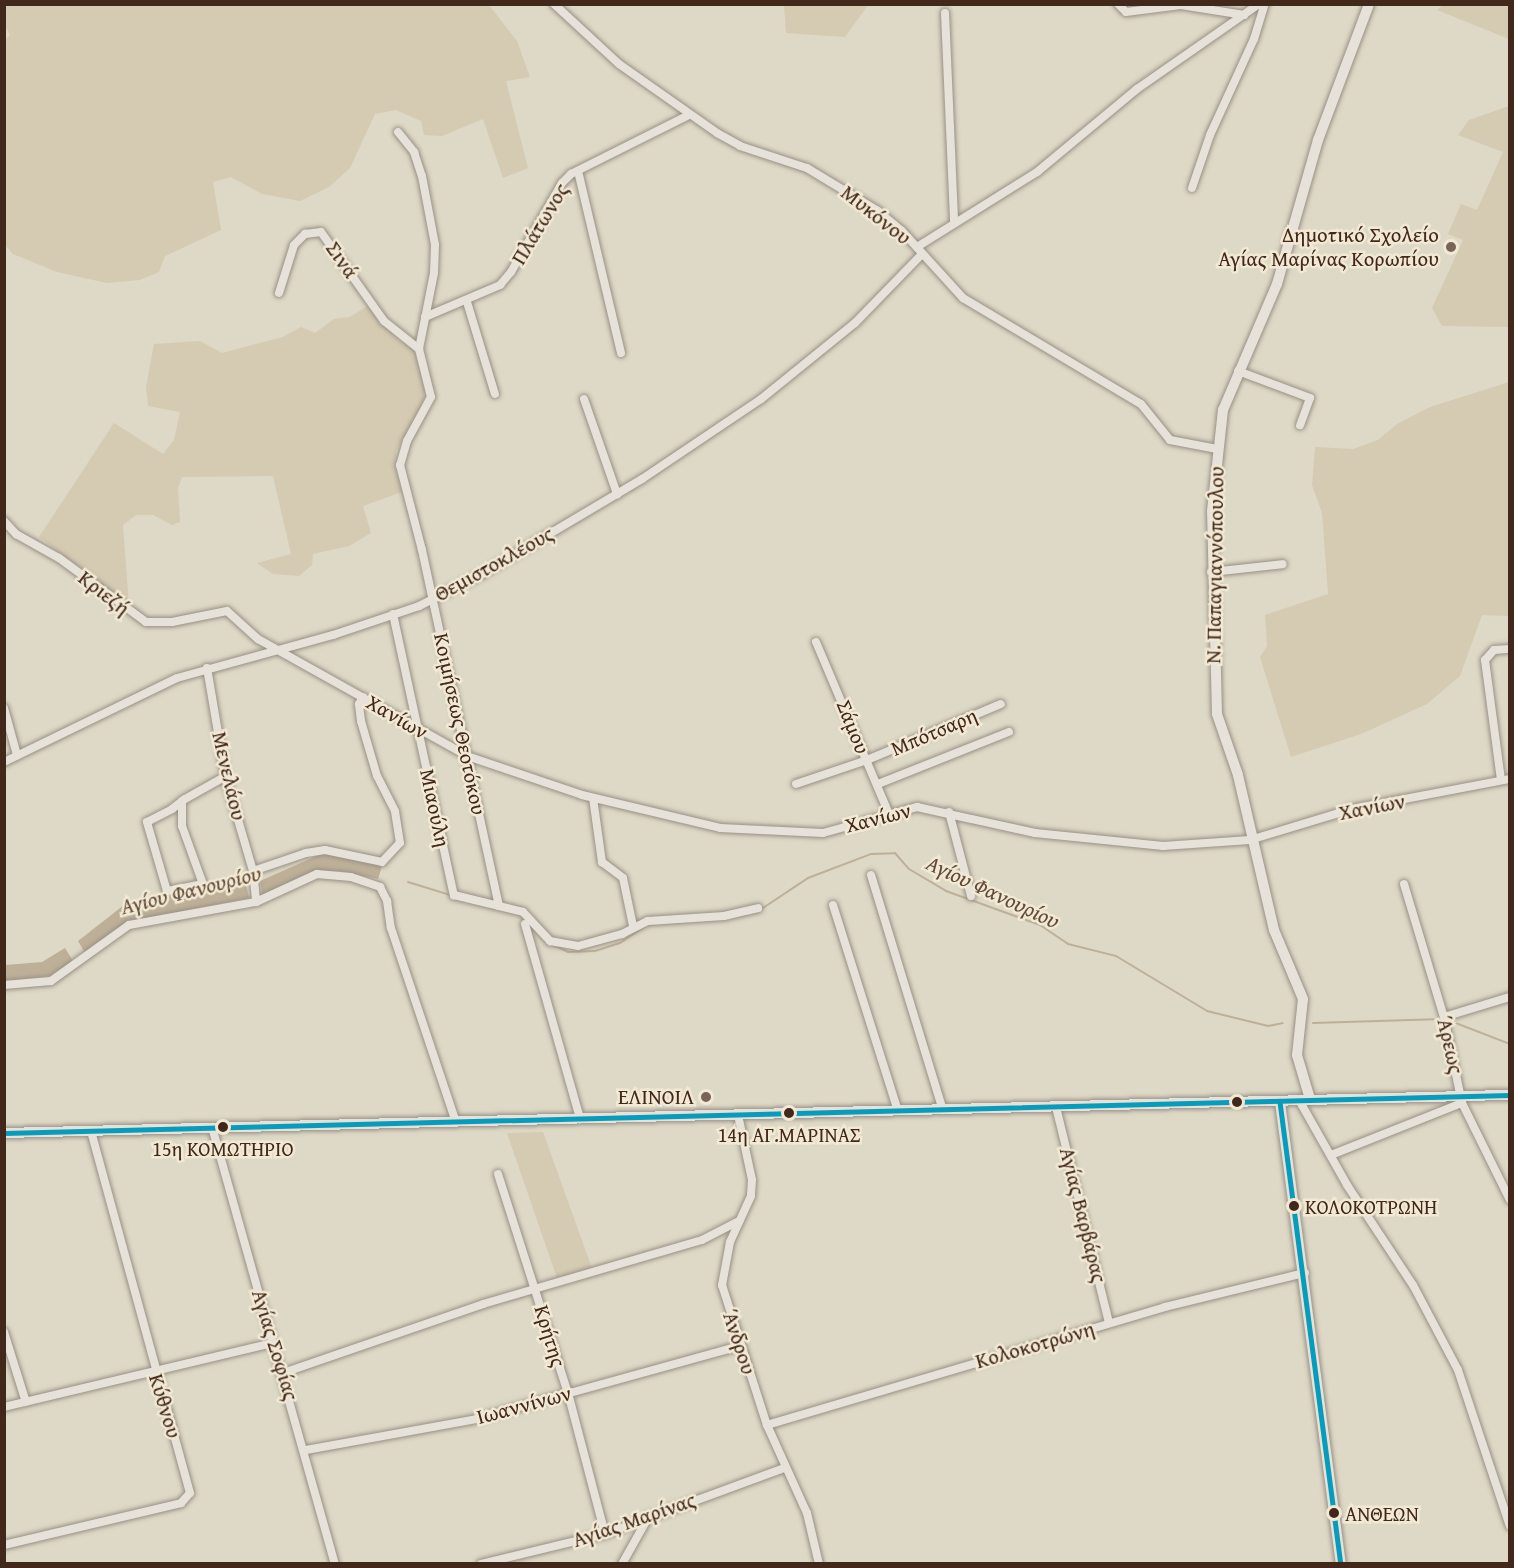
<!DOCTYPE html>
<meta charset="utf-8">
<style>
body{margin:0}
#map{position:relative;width:1514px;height:1568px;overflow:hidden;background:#ded8c6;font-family:"Gentium Book Plus",serif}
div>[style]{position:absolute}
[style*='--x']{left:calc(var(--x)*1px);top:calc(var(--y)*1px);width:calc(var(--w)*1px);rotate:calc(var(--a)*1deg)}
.green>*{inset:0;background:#d5cab2}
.water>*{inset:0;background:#beb098}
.stream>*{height:2px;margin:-1px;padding:0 1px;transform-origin:1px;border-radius:1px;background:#beb098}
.roads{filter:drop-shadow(0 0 2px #989085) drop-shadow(0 0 2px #989085)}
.street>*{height:8px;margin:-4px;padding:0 4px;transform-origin:4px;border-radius:4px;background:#e6e2da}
.secondary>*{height:10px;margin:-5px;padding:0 5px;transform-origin:5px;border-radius:5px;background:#e6e2da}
.bus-1>*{height:4.5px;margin:-2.25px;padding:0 2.25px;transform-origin:2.25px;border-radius:2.25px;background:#079cbc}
.dots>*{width:16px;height:16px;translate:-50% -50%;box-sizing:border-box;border:3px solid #f1e9d3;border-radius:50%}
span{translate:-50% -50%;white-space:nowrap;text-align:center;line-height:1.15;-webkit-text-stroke:5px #f1e9d3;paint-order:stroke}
.bus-label{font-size:20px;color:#42271b}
.left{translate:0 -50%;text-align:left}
.street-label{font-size:21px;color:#42271b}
.poi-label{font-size:21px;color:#42271b}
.right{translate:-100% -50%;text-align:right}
.water-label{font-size:22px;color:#634b3b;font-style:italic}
.frame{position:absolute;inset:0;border:6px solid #42271b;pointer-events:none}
</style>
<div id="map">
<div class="green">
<i style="clip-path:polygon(5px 4px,489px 5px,517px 41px,530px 77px,506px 81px,528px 168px,503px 178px,483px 119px,442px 136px,424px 135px,421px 121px,396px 110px,375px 114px,350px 168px,329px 187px,300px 201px,262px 194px,231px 177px,213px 182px,221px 230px,165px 256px,159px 272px,140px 280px,107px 283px,57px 272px,13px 254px,5px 245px,4px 41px,10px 35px,5px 25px)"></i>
<i style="clip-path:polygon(784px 5px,784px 4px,868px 5px,845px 37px,786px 33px)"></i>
<i style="clip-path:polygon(1443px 5px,1509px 5px,1509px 39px,1437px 10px)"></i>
<i style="clip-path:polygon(1509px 106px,1509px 327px,1442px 326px,1432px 308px,1463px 240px,1448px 234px,1461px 204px,1477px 210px,1503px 152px,1458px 135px,1469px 120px)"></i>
<i style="clip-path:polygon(367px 306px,398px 340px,415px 350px,425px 390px,422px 406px,396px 451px,395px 467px,402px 492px,363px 506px,371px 533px,349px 546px,313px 554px,312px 565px,299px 576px,273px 574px,257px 563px,291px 554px,273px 476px,182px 477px,178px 488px,180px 522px,172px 525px,153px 515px,136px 515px,123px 525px,129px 606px,39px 537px,114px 423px,163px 454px,174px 440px,180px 412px,148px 406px,146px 387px,154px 344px,200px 341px,222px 353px,283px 337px,301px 327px,315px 333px,334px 319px,350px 317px)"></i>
<i style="clip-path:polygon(1509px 382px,1509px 616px,1482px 615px,1460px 676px,1427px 704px,1361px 734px,1291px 757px,1260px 657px,1267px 646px,1265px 615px,1328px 594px,1322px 513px,1312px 485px,1315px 447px,1353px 449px,1378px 440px,1397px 424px,1430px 407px)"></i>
<i style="clip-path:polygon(543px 1132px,593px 1271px,558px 1281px,507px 1133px)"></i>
</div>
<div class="water">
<i style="clip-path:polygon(323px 853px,374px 862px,382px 866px,378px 879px,339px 871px,319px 871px,263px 896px,260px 881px)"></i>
<i style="clip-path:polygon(237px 883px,246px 884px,249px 898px,130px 921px,85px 953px,78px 941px,124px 905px)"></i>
<i style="clip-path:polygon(65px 948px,73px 961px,50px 976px,5px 981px,5px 965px,42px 962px)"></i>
</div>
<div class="stream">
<i style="--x:408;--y:882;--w:91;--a:17.2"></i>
<i style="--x:760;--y:910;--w:58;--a:-33.7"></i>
<i style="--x:808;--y:878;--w:67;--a:-20.9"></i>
<i style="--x:871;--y:854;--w:24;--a:-2"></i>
<i style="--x:895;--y:853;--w:21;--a:49"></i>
<i style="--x:909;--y:869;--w:43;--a:30.7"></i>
<i style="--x:946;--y:891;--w:100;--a:19.9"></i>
<i style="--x:1040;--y:925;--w:34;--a:34"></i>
<i style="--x:1068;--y:944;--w:49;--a:14"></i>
<i style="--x:1116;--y:956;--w:106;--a:31.1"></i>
<i style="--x:1207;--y:1011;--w:63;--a:13.8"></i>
<i style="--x:1268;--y:1026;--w:15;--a:-11"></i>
<i style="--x:734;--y:917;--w:12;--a:-9"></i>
<i style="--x:551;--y:944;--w:19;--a:25"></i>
<i style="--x:568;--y:952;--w:27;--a:-2"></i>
<i style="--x:595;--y:951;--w:26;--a:-18"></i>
<i style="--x:620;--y:943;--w:30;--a:-34"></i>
<i style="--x:1448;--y:1020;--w:66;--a:21.2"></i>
<i style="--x:1313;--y:1023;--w:130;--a:-1.8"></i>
</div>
<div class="roads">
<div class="street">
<i style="--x:554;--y:4;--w:88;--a:42.7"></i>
<i style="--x:619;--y:64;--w:120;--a:35.1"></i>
<i style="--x:717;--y:133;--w:26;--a:29"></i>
<i style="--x:740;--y:146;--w:71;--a:18.2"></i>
<i style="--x:807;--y:168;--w:83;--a:31.2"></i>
<i style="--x:878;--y:211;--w:31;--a:40"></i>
<i style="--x:902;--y:231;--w:91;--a:47.7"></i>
<i style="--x:963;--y:298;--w:207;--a:30.8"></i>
<i style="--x:1141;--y:404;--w:46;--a:51.1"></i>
<i style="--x:1170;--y:440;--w:48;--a:10.8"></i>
<i style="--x:1118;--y:4;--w:11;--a:45"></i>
<i style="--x:1126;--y:12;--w:55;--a:-7.3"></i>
<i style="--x:1181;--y:5;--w:64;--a:9"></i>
<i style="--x:945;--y:13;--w:210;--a:87.5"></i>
<i style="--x:398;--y:132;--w:26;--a:51"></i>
<i style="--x:414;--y:152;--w:25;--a:72"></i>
<i style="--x:422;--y:176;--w:70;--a:79.3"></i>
<i style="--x:435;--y:245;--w:28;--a:92"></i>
<i style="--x:434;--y:273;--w:77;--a:101.2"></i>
<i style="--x:419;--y:349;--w:49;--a:76"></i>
<i style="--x:431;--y:397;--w:50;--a:118.6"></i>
<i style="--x:407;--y:441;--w:25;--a:106"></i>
<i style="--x:400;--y:465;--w:88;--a:75.5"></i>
<i style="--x:422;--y:550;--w:364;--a:77.8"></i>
<i style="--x:578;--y:171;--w:187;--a:76.7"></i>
<i style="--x:1192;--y:188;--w:56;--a:-71.2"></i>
<i style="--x:1210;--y:135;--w:106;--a:-65.4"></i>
<i style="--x:1254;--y:39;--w:37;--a:-73"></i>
<i style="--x:917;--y:247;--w:142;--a:-32"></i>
<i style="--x:1037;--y:172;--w:130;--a:-39.7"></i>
<i style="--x:1137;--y:89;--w:149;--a:-34.9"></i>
<i style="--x:279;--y:293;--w:50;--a:-72.6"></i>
<i style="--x:294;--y:245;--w:16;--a:-45"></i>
<i style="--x:305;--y:234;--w:16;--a:-7"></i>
<i style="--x:321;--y:232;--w:109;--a:54.7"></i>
<i style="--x:384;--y:321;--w:45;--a:38.7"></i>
<i style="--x:467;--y:302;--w:96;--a:73.1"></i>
<i style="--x:425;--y:317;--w:82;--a:-23.1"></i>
<i style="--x:500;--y:285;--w:17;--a:-50"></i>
<i style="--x:511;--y:272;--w:103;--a:-60.2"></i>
<i style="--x:562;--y:183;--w:13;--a:-45"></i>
<i style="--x:571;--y:174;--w:132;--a:-26.6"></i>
<i style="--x:1238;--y:371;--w:77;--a:20.6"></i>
<i style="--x:1310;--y:398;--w:29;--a:110"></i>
<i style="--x:584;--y:399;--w:101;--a:70.8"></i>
<i style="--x:4;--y:521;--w:18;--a:47"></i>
<i style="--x:16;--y:534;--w:49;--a:29.2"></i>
<i style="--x:59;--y:558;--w:108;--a:36.3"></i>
<i style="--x:146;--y:622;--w:26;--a:0"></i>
<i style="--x:172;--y:622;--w:56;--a:-11.3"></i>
<i style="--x:227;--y:611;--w:42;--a:42.1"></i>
<i style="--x:258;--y:639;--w:240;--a:29.2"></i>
<i style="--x:467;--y:756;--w:121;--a:18.7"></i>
<i style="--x:582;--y:795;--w:142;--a:13.4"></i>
<i style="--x:720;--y:828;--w:103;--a:2.8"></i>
<i style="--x:823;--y:833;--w:98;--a:-15.5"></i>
<i style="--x:917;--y:807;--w:121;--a:12.4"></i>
<i style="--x:1035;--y:833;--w:129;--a:5.8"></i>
<i style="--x:1163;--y:846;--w:87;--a:-3.9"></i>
<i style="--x:1250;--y:840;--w:107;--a:-16.9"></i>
<i style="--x:1352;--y:809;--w:161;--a:-10.8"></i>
<i style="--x:1211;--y:572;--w:72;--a:-6.3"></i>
<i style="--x:393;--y:614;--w:288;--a:77.8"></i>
<i style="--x:454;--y:895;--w:71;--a:13.8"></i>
<i style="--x:523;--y:912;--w:40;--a:47"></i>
<i style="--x:550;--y:941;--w:28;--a:10"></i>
<i style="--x:578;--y:946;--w:46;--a:-15.3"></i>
<i style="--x:622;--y:934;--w:29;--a:-27"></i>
<i style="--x:648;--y:921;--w:76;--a:-3.8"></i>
<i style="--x:724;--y:916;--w:35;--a:-13"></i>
<i style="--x:816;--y:642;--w:185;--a:67"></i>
<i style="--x:207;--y:668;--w:113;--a:80.3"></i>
<i style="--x:226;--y:779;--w:96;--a:73.6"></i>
<i style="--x:253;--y:871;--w:31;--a:84"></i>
<i style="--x:4;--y:708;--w:49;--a:74.5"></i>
<i style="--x:4;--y:762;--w:192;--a:-25.9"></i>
<i style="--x:177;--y:678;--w:162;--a:-15.4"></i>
<i style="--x:333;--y:635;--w:91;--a:-18.6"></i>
<i style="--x:419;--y:606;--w:71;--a:-26.9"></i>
<i style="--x:482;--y:574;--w:186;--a:-30.7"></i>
<i style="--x:642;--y:479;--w:143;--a:-33.9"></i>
<i style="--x:761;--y:399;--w:121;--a:-39"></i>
<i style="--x:855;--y:323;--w:96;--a:-45.8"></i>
<i style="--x:1501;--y:780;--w:121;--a:-97.6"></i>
<i style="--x:1485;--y:660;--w:13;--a:-48"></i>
<i style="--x:1494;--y:650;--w:16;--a:-4"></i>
<i style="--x:796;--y:784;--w:75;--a:-18.7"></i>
<i style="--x:867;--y:760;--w:145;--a:-22.7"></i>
<i style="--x:878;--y:784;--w:141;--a:-21.7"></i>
<i style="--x:593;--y:798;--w:65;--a:82"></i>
<i style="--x:602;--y:862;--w:26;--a:37"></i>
<i style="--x:623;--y:878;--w:49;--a:78.2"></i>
<i style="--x:182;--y:801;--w:25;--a:90"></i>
<i style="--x:182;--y:826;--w:62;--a:70.1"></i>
<i style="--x:203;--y:884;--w:37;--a:169"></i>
<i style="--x:167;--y:891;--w:72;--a:-106.2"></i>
<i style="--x:147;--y:822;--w:28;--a:-27"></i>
<i style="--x:172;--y:809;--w:16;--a:-38"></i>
<i style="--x:185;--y:799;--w:47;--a:-29.3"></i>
<i style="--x:949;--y:812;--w:87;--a:75.3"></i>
<i style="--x:253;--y:871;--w:56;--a:-18.8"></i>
<i style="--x:306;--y:853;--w:19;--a:-9"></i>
<i style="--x:325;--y:850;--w:58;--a:11.9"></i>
<i style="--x:382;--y:862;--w:26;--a:-47"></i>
<i style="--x:400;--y:843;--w:32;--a:-99"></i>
<i style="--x:395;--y:811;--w:39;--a:-117"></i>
<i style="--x:377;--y:776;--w:57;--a:-106.2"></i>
<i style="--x:361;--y:721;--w:17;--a:-97"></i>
<i style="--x:359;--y:704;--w:8;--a:-60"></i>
<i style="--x:871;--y:875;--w:246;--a:73"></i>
<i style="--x:1404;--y:884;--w:139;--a:73.3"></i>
<i style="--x:1444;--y:1017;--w:88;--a:78.2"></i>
<i style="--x:1462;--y:1103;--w:108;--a:63.7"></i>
<i style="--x:833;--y:905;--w:216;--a:72.5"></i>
<i style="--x:525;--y:924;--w:203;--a:74.2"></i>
<i style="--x:4;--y:985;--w:47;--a:-4.9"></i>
<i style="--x:51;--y:981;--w:96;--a:-35.7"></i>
<i style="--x:129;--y:925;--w:129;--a:-10.3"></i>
<i style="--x:256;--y:902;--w:67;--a:-24.7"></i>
<i style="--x:317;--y:874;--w:34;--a:5"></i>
<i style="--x:351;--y:877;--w:31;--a:19"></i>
<i style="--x:380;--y:887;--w:16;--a:63"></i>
<i style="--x:387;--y:901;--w:27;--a:82"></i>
<i style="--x:391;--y:928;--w:205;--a:71.5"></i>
<i style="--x:1444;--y:1017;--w:69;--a:-16.9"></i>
<i style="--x:1299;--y:1100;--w:98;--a:60.5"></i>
<i style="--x:1347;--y:1185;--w:120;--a:56.6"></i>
<i style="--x:1413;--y:1285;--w:96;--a:62.1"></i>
<i style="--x:1458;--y:1370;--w:164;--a:71.6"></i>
<i style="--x:1056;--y:1107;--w:222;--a:76.2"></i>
<i style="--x:738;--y:1115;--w:66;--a:77.8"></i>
<i style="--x:752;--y:1180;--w:16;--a:94"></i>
<i style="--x:751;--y:1196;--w:51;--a:114.5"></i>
<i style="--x:730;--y:1242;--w:44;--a:100.5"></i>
<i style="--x:722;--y:1285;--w:147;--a:72.2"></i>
<i style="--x:767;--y:1425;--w:97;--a:65.6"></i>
<i style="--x:807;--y:1513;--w:52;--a:76.8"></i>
<i style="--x:212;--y:1127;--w:454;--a:74.3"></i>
<i style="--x:1331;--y:1155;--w:141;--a:-21.7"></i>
<i style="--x:498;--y:1174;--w:230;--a:72.3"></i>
<i style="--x:568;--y:1393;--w:146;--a:75.3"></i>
<i style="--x:4;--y:1332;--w:73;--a:72.6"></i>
<i style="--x:283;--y:1373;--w:212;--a:-19"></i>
<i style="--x:483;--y:1304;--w:228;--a:-16.3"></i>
<i style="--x:702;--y:1240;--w:42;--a:-27.2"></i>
<i style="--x:4;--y:1407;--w:277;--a:-13.4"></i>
<i style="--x:767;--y:1425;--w:415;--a:-16.5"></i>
<i style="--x:1165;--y:1307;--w:144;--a:-13.7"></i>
<i style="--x:306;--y:1450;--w:173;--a:-10.3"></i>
<i style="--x:476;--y:1419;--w:273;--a:-15.5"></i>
<i style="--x:4;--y:1545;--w:182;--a:-13.3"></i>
<i style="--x:181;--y:1503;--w:13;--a:-48"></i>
<i style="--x:190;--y:1493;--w:376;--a:-105.3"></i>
<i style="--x:481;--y:1564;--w:128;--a:-13.6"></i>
<i style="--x:605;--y:1534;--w:191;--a:-20.2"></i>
<i style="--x:622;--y:1564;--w:55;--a:-60.6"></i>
</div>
<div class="secondary">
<i style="--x:1310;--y:1099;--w:46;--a:-106.5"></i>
<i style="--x:1297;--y:1055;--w:56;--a:-83.9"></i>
<i style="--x:1303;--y:999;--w:75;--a:-112.8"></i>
<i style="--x:1274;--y:930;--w:159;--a:-103.1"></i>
<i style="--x:1238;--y:775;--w:65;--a:-109"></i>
<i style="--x:1217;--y:714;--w:203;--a:-91.4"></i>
<i style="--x:1212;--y:511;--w:102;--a:-83.8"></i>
<i style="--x:1223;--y:410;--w:137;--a:-66.8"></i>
<i style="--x:1277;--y:284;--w:150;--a:-74.1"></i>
<i style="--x:1318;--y:140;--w:145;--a:-69.4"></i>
<i style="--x:1280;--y:1102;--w:466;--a:82.5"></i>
<i style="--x:4;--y:1133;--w:1506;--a:-1.45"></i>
</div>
</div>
<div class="bus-1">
<i style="--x:1280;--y:1102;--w:466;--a:82.5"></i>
<i style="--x:4;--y:1133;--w:1506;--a:-1.45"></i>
</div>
<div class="dots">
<i style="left:1451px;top:247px;background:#796557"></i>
<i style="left:706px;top:1097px;background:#796557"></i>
<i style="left:1237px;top:1102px;background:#42271b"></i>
<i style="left:789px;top:1113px;background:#42271b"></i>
<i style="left:223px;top:1127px;background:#42271b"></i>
<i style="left:1294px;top:1206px;background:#42271b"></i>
<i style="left:1334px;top:1513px;background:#42271b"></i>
</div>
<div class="bus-label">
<span style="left:789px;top:1134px">14η ΑΓ.ΜΑΡΙΝΑΣ</span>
<span style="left:223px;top:1148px">15η ΚΟΜΩΤΗΡΙΟ</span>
<span class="left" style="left:1305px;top:1206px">ΚΟΛΟΚΟΤΡΩΝΗ</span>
<span class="left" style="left:1345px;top:1513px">ΑΝΘΕΩΝ</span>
</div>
<div class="street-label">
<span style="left:876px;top:215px;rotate:38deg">Μυκόνου</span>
<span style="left:540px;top:224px;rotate:-59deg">Πλάτωνος</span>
<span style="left:342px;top:260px;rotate:55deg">Σινά</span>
<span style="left:494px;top:564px;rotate:-29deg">Θεμιστοκλέους</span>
<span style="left:1215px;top:565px;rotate:-89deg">Ν. Παπαγιαννόπουλου</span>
<span style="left:104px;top:593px;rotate:38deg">Κριεζή</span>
<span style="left:397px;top:717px;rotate:30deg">Χανίων</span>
<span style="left:460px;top:724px;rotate:78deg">Κοιμήσεως Θεοτόκου</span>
<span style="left:853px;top:727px;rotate:68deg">Σάμου</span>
<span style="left:934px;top:732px;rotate:-23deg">Μπότσαρη</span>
<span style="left:229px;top:776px;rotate:77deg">Μενελάου</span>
<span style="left:1372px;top:807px;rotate:-11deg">Χανίων</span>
<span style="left:435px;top:808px;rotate:78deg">Μιαούλη</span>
<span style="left:878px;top:818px;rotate:-14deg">Χανίων</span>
<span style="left:1450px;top:1045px;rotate:77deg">Άρεως</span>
<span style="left:1083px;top:1215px;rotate:76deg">Αγίας Βαρβάρας</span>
<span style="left:550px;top:1336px;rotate:73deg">Κρήτης</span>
<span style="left:739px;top:1342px;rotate:72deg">Άνδρου</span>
<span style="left:275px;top:1345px;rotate:73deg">Αγίας Σοφίας</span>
<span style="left:1035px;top:1345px;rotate:-16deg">Κολοκοτρώνη</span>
<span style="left:524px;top:1405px;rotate:-15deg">Ιωαννίνων</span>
<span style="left:165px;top:1406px;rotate:73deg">Κύθνου</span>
<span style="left:634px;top:1520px;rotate:-19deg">Αγίας Μαρίνας</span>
</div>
<div class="poi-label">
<span class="right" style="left:1439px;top:247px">Δημοτικό Σχολείο<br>Αγίας Μαρίνας Κορωπίου</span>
<span class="right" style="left:694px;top:1097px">ΕΛΙΝΟΙΛ</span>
</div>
<div class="water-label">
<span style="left:191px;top:890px;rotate:-14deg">Αγίου Φανουρίου</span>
<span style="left:993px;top:892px;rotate:25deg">Αγίου Φανουρίου</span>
</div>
<div class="frame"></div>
</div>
